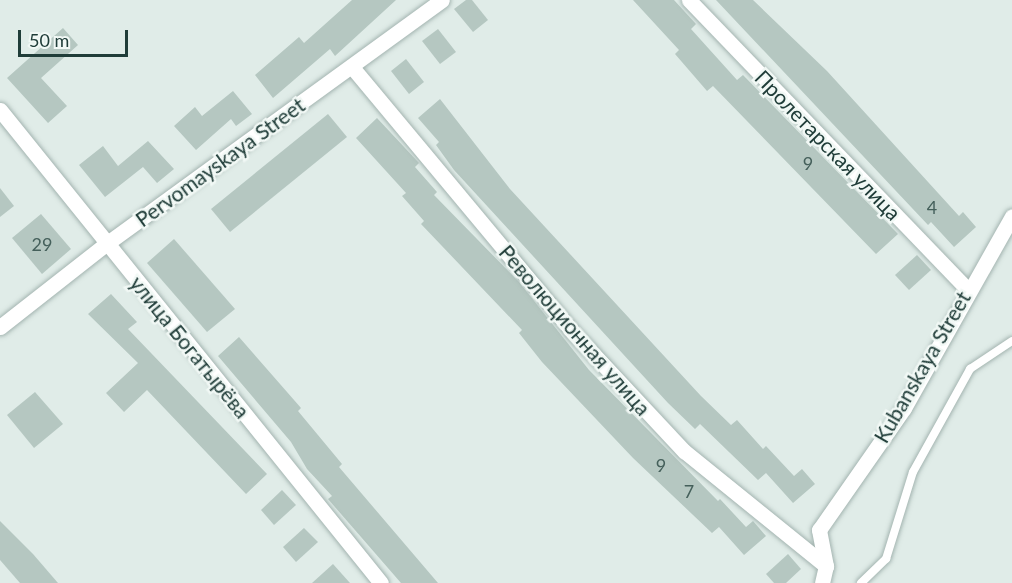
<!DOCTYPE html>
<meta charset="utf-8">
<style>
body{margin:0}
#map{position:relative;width:1012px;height:583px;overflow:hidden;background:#e0ece8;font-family:Lato,sans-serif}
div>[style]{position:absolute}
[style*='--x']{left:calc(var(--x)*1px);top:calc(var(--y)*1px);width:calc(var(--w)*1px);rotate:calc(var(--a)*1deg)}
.building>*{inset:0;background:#b5c7c1}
.roads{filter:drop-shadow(0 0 2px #a3b4b0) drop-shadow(0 0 2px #a3b4b0)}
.lane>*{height:8px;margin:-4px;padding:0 4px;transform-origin:4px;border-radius:4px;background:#fff}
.street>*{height:15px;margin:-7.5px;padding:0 7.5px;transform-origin:7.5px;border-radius:7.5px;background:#fff}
span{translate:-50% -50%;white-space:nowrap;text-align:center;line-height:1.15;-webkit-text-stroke:5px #f1f8f5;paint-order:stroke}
.number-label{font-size:18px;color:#45605b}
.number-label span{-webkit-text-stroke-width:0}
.street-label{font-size:21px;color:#203d39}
.scale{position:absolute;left:18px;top:30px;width:110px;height:27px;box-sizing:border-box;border:3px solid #203d39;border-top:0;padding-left:8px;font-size:18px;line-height:21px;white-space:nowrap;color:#203d39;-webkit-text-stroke:4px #f1f8f5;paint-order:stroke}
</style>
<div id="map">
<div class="building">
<i style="clip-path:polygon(352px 0,396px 0,335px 56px,330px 49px,273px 98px,255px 75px,299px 37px,304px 43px)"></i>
<i style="clip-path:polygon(466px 0,472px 0,488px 20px,473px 32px,454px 9px)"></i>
<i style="clip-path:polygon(633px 0,674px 0,696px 24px,691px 29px,737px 80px,743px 75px,898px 234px,876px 254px,713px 86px,707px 91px,675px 54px,679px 50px)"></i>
<i style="clip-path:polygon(716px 0,753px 0,827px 71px,959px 216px,963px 212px,976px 227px,954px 247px,931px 222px,928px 225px)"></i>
<i style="clip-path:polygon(63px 28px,78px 45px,41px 78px,67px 106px,48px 123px,7px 78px)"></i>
<i style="clip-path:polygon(438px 29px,456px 52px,440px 64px,422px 41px)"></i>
<i style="clip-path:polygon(406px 59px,424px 82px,409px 94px,391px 71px)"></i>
<i style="clip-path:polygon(233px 91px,252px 114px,236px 126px,231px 119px,196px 150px,174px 126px,195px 107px,202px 116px)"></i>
<i style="clip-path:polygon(440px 99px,510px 189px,701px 396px,731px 425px,737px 420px,763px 449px,766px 446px,794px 476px,802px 469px,815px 484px,793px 503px,766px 473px,758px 480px,700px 424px,695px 429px,668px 403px,454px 170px,436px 145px,439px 142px,418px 118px)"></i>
<i style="clip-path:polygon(328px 114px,347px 137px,230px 232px,211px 209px)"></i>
<i style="clip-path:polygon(377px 118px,419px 163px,415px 167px,437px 192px,434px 195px,519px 282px,589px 370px,718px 501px,720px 499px,746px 527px,753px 521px,766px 536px,744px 555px,719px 527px,712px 533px,633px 458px,542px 362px,519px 333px,522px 330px,421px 224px,424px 221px,402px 196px,406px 193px,356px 138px)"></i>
<i style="clip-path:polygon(148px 141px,174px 169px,157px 183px,143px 167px,105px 197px,79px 165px,103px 146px,118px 166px)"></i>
<i style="clip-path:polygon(0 188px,14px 206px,0 217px)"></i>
<i style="clip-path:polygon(41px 214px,71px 249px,42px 274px,12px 238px)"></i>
<i style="clip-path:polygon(174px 239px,235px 309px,207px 332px,147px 263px)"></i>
<i style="clip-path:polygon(917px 255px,931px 270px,909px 290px,895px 275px)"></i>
<i style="clip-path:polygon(111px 294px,137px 322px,128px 329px,267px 474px,246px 494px,147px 390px,124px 412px,106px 393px,138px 363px,88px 314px)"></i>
<i style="clip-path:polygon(239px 337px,301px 408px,298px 411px,342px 464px,339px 467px,438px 583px,401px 583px,328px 499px,332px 496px,307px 469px,291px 442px,218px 356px)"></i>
<i style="clip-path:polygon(35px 392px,63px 424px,34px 448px,7px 415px)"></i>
<i style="clip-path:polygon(282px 490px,296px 505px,274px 525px,261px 510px)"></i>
<i style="clip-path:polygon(0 521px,33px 554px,58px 583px,20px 583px,0 560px)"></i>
<i style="clip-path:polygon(304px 528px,318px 542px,296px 562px,283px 547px)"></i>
<i style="clip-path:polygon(788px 554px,801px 569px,786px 583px,774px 583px,766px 574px)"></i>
<i style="clip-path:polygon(333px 564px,350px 583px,312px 583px)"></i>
</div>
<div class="roads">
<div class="lane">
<i style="--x:861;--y:583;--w:35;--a:-44"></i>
<i style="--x:886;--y:559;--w:91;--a:-72.8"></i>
<i style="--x:913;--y:472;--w:118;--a:-61"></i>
<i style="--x:970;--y:369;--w:50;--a:-33.7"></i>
</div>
<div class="street">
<i style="--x:689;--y:0;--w:401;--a:46.1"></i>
<i style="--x:352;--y:67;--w:342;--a:50.2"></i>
<i style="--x:571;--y:330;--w:166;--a:47"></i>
<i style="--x:684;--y:451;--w:183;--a:39"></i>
<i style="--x:0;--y:110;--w:607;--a:51.15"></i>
<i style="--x:0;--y:327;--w:135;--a:-38.1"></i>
<i style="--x:106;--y:244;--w:415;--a:-36"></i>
<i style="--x:822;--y:583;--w:17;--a:-77"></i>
<i style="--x:826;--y:566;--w:37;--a:-101"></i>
<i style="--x:819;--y:530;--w:149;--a:-55.1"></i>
<i style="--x:904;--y:408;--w:220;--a:-60.6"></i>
</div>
</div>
<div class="number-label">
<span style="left:808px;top:163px">9</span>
<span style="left:932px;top:207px">4</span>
<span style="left:42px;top:244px">29</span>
<span style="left:661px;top:465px">9</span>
<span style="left:689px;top:491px">7</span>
</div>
<div class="street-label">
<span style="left:828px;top:145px;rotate:46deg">Пролетарская улица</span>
<span style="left:220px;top:162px;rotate:-36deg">Pervomayskaya Street</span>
<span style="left:575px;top:330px;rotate:49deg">Революционная улица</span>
<span style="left:190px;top:347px;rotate:51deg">улица Богатырёва</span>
<span style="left:922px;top:367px;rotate:-60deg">Kubanskaya Street</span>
</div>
<div class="scale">50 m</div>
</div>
